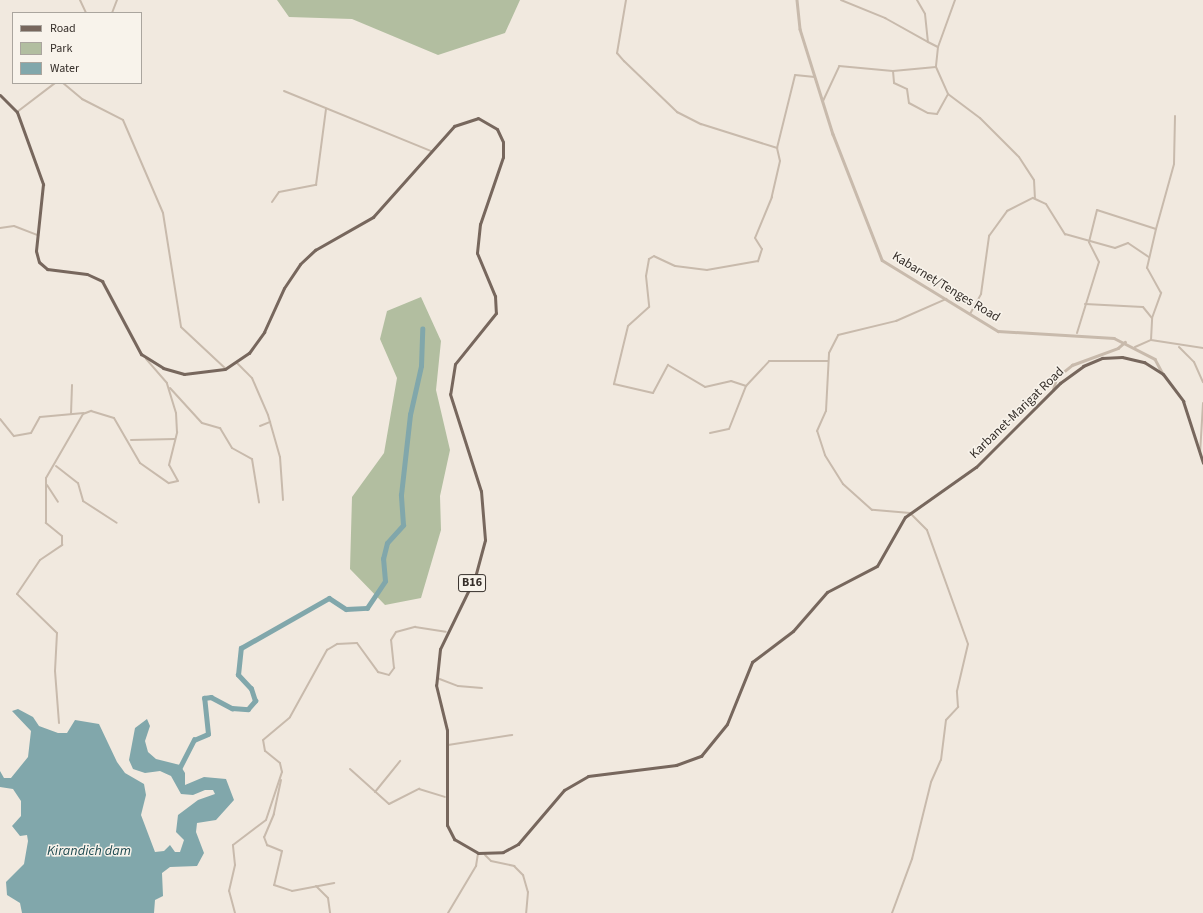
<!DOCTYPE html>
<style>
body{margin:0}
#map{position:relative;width:1203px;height:913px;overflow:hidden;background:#f1e9df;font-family:"Source Sans 3",sans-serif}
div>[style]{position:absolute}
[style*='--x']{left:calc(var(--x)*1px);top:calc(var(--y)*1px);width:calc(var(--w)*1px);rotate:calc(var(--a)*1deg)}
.green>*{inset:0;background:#b2bea0}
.water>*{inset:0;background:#81a7ab}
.river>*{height:4.5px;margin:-2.25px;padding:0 2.25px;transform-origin:2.25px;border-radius:2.25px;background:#81a7ab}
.minor>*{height:2px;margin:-1px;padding:0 1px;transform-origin:1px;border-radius:1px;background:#c8baac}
.tertiary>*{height:2.5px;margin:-1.25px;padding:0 1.25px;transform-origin:1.25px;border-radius:1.25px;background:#c8baac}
.primary>*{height:3px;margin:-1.5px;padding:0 1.5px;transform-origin:1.5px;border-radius:1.5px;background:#77675d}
span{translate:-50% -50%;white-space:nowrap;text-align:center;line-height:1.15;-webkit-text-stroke:3px #f8f3eb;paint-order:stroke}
.shield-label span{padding:1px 3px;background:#f8f3eb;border:1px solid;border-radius:3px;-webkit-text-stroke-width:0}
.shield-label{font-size:12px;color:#362f2a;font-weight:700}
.street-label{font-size:13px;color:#362f2a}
.water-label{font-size:14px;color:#234e54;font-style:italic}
.legend{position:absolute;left:12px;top:12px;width:130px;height:72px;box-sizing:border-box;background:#f8f3eb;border:1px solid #aaa59e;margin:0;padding:5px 7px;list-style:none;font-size:12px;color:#362f2a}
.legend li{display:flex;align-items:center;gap:8px;height:20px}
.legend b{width:20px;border:1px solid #aaa59e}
</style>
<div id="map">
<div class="green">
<i style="clip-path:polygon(277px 0,520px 0,505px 33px,438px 55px,352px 19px,289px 17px)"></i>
<i style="clip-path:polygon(421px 297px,441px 341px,436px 390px,450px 450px,440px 496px,441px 530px,421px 598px,385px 605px,350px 569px,352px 497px,384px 453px,397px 378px,380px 339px,387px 311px)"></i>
</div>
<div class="water">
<i style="clip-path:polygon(18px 709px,33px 717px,39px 726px,58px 733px,67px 733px,75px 720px,99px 724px,117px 762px,125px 773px,144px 784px,146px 795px,141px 815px,155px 852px,164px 851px,170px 845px,175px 852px,180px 852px,184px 840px,176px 832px,178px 815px,198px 800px,215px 794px,213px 790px,205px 790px,193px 795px,181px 794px,171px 776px,160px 771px,145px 773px,133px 769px,129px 760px,135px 728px,147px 719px,150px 726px,145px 741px,148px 752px,156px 759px,180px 765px,185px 773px,185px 785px,204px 777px,226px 779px,234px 800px,216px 820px,197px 823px,196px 832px,204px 853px,197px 866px,170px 867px,162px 873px,163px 896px,155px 900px,154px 913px,22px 913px,20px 903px,7px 895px,6px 882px,24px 864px,28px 841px,27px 835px,20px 836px,12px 826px,21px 816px,21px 801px,13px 789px,0 787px,0 771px,4px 778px,11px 778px,28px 757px,31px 731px,12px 711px)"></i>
</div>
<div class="river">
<i style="--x:179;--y:769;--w:33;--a:-63"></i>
<i style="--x:194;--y:740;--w:15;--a:-23"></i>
<i style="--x:208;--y:734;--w:36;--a:-96"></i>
<i style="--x:204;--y:698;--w:7;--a:-8"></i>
<i style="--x:211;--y:697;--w:24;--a:28"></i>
<i style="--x:232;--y:708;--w:16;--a:4"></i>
<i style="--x:248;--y:709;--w:11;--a:-49"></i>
<i style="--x:255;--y:701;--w:13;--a:-108"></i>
<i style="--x:251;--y:689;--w:19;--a:-133"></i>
<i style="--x:238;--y:675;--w:27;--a:-84"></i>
<i style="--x:241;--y:648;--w:101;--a:-29.6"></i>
<i style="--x:329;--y:598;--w:20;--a:33"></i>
<i style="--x:346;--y:609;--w:21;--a:-3"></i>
<i style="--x:367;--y:608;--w:32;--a:-56"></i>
<i style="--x:385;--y:581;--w:22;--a:-95"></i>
<i style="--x:383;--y:559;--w:16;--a:-76"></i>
<i style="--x:387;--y:543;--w:24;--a:-48"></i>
<i style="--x:403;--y:525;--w:30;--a:-94"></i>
<i style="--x:401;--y:495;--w:81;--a:-83.6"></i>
<i style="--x:410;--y:415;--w:50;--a:-77.3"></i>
<i style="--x:421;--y:366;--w:37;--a:-88"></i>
</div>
<div class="minor">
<i style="--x:80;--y:0;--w:14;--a:65"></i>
<i style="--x:626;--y:0;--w:54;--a:99.6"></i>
<i style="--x:617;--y:53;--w:11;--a:49"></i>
<i style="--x:624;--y:61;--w:74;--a:43.9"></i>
<i style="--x:677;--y:112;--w:27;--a:27"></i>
<i style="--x:701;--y:124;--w:80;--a:17.5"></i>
<i style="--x:777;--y:148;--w:13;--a:77"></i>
<i style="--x:780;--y:161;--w:37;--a:103"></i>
<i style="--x:772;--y:197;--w:44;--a:112.5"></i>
<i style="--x:755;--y:238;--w:13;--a:58"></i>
<i style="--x:762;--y:249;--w:13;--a:108"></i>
<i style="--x:758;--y:261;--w:52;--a:170"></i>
<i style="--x:707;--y:270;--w:32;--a:-173"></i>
<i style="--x:675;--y:266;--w:23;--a:-155"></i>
<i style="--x:654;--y:256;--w:6;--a:149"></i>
<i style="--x:649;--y:259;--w:17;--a:100"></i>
<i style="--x:646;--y:276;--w:31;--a:84"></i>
<i style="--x:649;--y:307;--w:28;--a:138"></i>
<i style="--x:628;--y:326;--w:60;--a:103.6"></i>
<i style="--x:614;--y:384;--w:40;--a:13"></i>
<i style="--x:653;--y:393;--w:32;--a:-62"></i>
<i style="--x:668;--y:365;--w:43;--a:30.7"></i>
<i style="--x:705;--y:387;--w:27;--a:-13"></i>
<i style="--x:731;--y:381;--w:16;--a:18"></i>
<i style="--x:841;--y:0;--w:48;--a:22.2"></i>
<i style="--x:885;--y:18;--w:49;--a:29.2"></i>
<i style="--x:917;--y:0;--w:16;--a:60"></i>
<i style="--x:925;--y:14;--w:28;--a:84"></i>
<i style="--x:928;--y:42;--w:11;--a:27"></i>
<i style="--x:938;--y:47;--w:20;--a:96"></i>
<i style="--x:936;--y:67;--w:30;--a:66"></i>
<i style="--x:948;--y:94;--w:40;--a:37"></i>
<i style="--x:980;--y:118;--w:55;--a:45"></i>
<i style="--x:1019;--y:157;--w:27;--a:57"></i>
<i style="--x:1034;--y:180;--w:18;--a:87"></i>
<i style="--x:112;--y:13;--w:14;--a:-69"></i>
<i style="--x:938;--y:47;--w:50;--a:-70.1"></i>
<i style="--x:893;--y:71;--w:12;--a:85"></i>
<i style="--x:894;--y:83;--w:14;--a:25"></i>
<i style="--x:907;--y:89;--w:14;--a:82"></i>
<i style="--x:909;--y:103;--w:21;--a:28"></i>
<i style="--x:928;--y:113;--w:9;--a:6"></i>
<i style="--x:937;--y:114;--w:23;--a:-61"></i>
<i style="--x:63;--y:83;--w:25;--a:40"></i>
<i style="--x:82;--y:99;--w:46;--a:27.1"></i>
<i style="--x:123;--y:120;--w:101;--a:66.7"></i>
<i style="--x:163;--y:213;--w:115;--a:81"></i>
<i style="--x:181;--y:327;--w:60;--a:43"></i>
<i style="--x:284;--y:91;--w:159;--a:22.2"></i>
<i style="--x:823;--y:101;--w:38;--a:-65"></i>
<i style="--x:839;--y:66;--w:54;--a:5.3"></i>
<i style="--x:893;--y:71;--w:43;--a:-5.3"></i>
<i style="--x:17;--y:112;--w:48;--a:-37.3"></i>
<i style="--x:777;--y:148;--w:75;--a:-76.1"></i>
<i style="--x:795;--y:75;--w:20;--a:6"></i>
<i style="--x:272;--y:202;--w:12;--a:-55"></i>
<i style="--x:279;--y:192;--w:38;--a:-11"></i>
<i style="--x:316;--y:185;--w:77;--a:-82.5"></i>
<i style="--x:0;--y:228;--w:14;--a:-8"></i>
<i style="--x:14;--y:226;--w:26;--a:21"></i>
<i style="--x:1085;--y:304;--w:58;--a:3"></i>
<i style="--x:1143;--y:307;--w:14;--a:51"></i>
<i style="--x:970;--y:314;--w:23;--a:-61"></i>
<i style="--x:981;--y:294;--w:59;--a:-82.1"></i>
<i style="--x:989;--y:236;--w:31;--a:-54"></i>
<i style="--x:1007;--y:211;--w:29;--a:-27"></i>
<i style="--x:1033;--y:198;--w:14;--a:25"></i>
<i style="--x:1046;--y:204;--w:36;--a:58"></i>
<i style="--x:1065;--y:234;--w:52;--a:15.6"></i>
<i style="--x:1115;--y:248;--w:14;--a:-21"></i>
<i style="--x:1128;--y:243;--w:25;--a:34"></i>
<i style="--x:1077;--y:333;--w:74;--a:-72.8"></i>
<i style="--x:1099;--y:262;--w:22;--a:-117"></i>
<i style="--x:1089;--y:242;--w:33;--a:-76"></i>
<i style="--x:1097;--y:210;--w:62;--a:17.9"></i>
<i style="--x:1156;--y:229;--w:67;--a:-74.5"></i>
<i style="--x:1174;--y:164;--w:48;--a:-88.8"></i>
<i style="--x:1151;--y:340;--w:22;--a:-87"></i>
<i style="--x:1152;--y:318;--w:27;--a:-70"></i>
<i style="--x:1161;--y:293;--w:29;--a:-119"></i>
<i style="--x:1147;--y:268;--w:40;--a:-77"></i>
<i style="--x:1135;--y:347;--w:17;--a:-24"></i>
<i style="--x:1151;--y:340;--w:53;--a:8.7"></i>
<i style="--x:1179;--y:347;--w:21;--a:45"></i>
<i style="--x:1194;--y:362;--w:22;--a:66"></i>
<i style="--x:237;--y:363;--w:21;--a:45"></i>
<i style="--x:252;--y:378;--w:40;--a:66.6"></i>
<i style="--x:268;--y:415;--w:44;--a:74.1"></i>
<i style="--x:280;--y:457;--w:43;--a:86"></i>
<i style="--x:170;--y:388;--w:47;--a:47.6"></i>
<i style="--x:202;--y:423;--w:19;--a:16"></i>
<i style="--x:220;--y:428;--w:23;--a:59"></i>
<i style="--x:232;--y:448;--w:23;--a:29"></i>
<i style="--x:252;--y:459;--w:44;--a:80.8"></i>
<i style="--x:71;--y:414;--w:29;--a:-88"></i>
<i style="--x:0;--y:419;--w:22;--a:51"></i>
<i style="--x:14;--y:436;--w:17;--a:-10"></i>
<i style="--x:31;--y:433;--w:18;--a:-61"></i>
<i style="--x:40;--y:417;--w:44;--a:-5.2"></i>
<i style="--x:260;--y:426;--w:11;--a:-22"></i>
<i style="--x:710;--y:433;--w:19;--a:-12"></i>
<i style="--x:729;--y:429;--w:46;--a:-68.4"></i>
<i style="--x:746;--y:386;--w:34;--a:-47"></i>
<i style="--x:769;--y:361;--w:59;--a:0"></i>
<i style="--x:131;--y:440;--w:44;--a:-1.3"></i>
<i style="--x:1200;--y:454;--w:51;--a:-86.6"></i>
<i style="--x:56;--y:466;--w:28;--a:38"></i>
<i style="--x:78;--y:483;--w:19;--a:74"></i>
<i style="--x:83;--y:501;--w:40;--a:32.9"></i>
<i style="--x:47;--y:485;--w:20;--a:57"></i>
<i style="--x:437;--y:678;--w:22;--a:21"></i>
<i style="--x:458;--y:686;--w:24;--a:5"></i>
<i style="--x:59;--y:723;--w:52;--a:-94.4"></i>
<i style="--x:55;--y:671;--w:38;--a:-87"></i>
<i style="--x:57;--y:633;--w:56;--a:-135.7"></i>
<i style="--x:17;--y:594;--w:41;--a:-55.9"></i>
<i style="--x:40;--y:560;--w:27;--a:-34"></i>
<i style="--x:62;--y:545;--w:9;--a:-90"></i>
<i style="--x:62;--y:536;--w:21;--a:-141"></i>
<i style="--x:46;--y:523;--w:45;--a:-90"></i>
<i style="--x:46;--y:478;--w:74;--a:-60"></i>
<i style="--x:83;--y:414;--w:9;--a:-21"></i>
<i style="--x:91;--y:411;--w:24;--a:17"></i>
<i style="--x:114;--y:418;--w:52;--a:60"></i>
<i style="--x:140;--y:463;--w:35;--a:35"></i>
<i style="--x:169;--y:483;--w:9;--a:-13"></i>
<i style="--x:178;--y:481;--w:18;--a:-119"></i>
<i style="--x:169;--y:465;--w:34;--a:-76"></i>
<i style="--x:177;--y:432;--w:19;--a:-93"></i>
<i style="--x:176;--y:413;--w:31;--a:-107"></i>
<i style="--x:167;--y:383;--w:32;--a:-131"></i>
<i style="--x:448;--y:745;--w:65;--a:-8.9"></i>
<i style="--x:350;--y:769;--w:52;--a:41.9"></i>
<i style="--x:389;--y:804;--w:34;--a:-27"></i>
<i style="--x:419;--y:789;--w:27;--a:17"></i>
<i style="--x:281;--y:780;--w:35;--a:102"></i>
<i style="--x:274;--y:814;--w:25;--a:113"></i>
<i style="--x:264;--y:837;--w:9;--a:69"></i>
<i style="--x:267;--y:845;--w:16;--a:22"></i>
<i style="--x:282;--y:851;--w:35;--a:103"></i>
<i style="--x:274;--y:885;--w:19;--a:18"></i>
<i style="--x:292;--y:891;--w:43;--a:-10.8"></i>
<i style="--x:375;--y:792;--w:40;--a:-51"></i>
<i style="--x:485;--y:855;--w:8;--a:45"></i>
<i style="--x:491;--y:861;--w:24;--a:12"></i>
<i style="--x:514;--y:866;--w:13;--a:45"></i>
<i style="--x:523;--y:875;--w:18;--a:74"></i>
<i style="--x:528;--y:892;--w:21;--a:95"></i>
<i style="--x:316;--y:886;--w:17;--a:45"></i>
<i style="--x:328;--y:898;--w:15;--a:82"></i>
<i style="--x:235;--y:913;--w:23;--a:-105"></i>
<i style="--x:229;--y:891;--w:27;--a:-77"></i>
<i style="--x:235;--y:865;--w:20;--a:-96"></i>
<i style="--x:233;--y:845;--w:41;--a:-37.1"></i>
<i style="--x:266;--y:820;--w:51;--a:-71.6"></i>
<i style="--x:282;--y:772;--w:9;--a:-103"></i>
<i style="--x:280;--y:763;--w:19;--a:-141"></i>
<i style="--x:265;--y:751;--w:11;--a:-100"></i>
<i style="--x:263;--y:740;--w:35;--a:-40"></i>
<i style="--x:290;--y:717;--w:77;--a:-61.1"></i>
<i style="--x:327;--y:650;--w:12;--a:-31"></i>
<i style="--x:337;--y:644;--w:20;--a:-3"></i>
<i style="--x:357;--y:643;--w:36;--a:54"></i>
<i style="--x:378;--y:672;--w:11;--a:15"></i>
<i style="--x:389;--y:675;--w:9;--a:-54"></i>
<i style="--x:394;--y:668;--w:28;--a:-96"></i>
<i style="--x:391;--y:640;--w:9;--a:-58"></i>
<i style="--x:396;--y:632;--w:20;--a:-15"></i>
<i style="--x:415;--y:627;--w:31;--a:9"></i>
<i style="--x:448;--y:913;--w:55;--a:-59.2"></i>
<i style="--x:476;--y:866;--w:13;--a:-81"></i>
<i style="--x:892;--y:913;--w:58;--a:-69.7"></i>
<i style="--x:912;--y:859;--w:79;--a:-76.1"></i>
<i style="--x:931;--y:782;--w:24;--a:-66"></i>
<i style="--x:941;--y:760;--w:40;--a:-82.9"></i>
<i style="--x:946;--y:720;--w:18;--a:-47"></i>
<i style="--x:958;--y:707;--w:16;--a:-94"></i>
<i style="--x:957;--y:691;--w:48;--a:-76.8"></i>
<i style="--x:968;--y:644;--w:121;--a:-109.8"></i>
<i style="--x:927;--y:530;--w:24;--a:-135"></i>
<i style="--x:910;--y:513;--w:38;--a:-175"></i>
<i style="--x:872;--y:510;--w:39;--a:-138"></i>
<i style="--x:843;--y:484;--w:34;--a:-122"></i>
<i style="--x:825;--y:455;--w:25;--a:-108"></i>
<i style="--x:817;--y:431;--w:22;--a:-66"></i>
<i style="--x:826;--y:411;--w:58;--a:-87"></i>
<i style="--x:829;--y:353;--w:20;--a:-63"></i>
<i style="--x:838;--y:335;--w:60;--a:-13.6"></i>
<i style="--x:896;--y:321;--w:55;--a:-23.7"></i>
</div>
<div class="tertiary">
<i style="--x:797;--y:0;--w:29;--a:84"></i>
<i style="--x:800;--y:29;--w:110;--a:72.6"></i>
<i style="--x:833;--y:134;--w:135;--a:68.7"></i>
<i style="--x:882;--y:260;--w:136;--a:31.5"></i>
<i style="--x:998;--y:331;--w:116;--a:3.5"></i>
<i style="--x:1114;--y:338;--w:46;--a:27.1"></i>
<i style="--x:1155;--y:359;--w:17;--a:62"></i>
<i style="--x:1053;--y:390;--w:12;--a:-76"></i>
<i style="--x:1056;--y:378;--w:21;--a:-39"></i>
<i style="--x:1072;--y:365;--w:49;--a:-20.3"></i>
<i style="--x:1118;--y:348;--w:9;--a:-41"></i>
</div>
<div class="primary">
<i style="--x:0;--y:95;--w:24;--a:45"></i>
<i style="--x:17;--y:112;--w:77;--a:70.1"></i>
<i style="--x:43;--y:184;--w:67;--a:96"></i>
<i style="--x:36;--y:251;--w:11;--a:75"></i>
<i style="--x:39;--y:262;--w:11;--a:41"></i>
<i style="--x:47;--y:269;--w:40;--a:7.1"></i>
<i style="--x:87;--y:274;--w:17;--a:25"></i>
<i style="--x:102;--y:281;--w:83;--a:61.9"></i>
<i style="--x:141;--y:354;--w:26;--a:32"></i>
<i style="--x:163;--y:368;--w:22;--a:16"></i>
<i style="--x:184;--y:374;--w:41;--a:-7"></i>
<i style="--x:225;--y:369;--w:29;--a:-34"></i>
<i style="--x:249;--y:353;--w:26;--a:-54"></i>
<i style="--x:264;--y:332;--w:48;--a:-65.6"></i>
<i style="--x:284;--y:288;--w:29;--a:-56"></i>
<i style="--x:300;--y:264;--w:21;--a:-43"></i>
<i style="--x:315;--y:250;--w:67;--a:-29.6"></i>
<i style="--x:373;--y:217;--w:122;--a:-48.3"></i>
<i style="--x:454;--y:126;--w:25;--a:-18"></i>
<i style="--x:478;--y:118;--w:22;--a:30"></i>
<i style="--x:497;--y:129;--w:14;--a:65"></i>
<i style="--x:503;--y:142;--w:15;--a:90"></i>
<i style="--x:503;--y:157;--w:71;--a:108.9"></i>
<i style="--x:480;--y:224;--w:29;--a:96"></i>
<i style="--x:477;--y:253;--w:47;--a:67.3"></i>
<i style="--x:495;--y:296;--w:17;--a:87"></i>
<i style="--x:496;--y:313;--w:65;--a:128.8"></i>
<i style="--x:455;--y:364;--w:30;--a:99"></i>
<i style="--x:450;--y:394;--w:102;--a:72.3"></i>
<i style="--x:481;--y:491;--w:49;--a:85.3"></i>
<i style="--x:485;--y:540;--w:38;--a:105"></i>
<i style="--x:475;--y:577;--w:80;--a:115.9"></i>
<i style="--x:440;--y:649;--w:36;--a:96"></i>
<i style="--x:436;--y:685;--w:46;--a:76.3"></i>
<i style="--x:447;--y:730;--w:95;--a:90"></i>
<i style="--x:447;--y:825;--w:16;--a:63"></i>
<i style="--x:454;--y:839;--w:28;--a:30"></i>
<i style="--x:478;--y:853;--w:25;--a:-2"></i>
<i style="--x:503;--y:852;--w:17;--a:-28"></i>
<i style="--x:518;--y:844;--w:71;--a:-49.6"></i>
<i style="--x:564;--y:790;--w:28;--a:-30"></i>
<i style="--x:588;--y:776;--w:89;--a:-7.1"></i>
<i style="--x:676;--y:765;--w:27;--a:-20"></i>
<i style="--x:701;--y:756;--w:41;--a:-50.9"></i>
<i style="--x:727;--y:724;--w:67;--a:-68"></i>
<i style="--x:752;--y:662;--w:51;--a:-37.1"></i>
<i style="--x:793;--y:631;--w:52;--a:-48.9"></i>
<i style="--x:827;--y:592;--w:56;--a:-27.5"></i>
<i style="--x:877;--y:566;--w:56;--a:-60.3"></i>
<i style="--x:905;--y:517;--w:87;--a:-35.2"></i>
<i style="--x:976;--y:467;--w:119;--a:-45"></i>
<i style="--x:1060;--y:383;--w:29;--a:-36"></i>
<i style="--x:1083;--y:366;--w:21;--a:-23"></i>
<i style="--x:1102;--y:358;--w:20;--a:-3"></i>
<i style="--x:1122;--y:357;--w:23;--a:13"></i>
<i style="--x:1144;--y:362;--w:22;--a:32"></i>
<i style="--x:1163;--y:374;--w:34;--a:53"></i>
<i style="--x:1183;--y:401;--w:65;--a:72.1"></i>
</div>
<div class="shield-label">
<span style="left:472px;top:583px">B16</span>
</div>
<div class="street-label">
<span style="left:946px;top:287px;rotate:31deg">Kabarnet/Tenges Road</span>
<span style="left:1017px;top:413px;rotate:-44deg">Karbanet-Marigat Road</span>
</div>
<div class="water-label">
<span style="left:89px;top:851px">Kirandich dam</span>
</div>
<ul class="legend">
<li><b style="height:5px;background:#77675d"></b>Road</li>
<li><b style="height:11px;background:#b2bea0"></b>Park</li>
<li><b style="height:11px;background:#81a7ab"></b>Water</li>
</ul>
</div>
